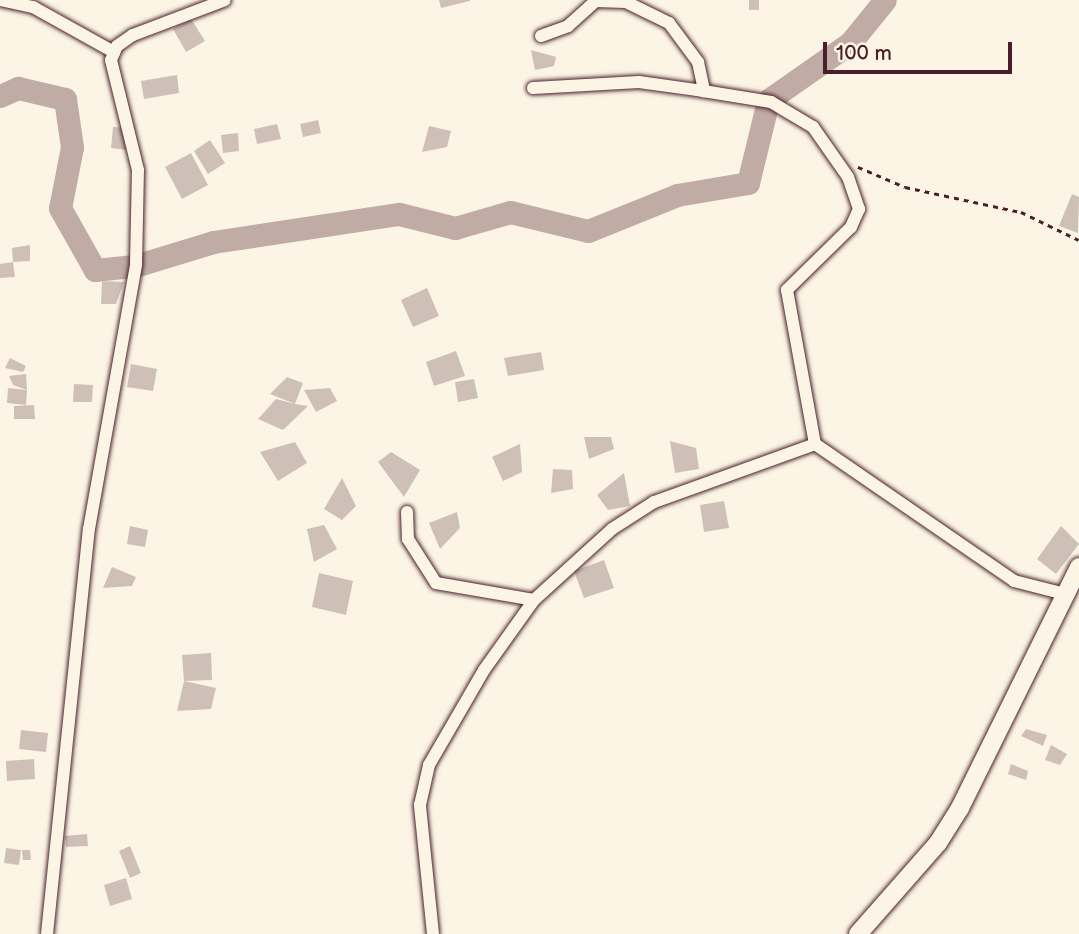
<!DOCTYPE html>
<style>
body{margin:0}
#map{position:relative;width:1079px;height:934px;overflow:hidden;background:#fcf5e5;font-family:"Balsamiq Sans",sans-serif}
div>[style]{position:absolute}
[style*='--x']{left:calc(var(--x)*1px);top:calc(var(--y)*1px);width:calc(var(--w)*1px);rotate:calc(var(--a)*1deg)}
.river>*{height:23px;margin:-11.5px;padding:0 11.5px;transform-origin:11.5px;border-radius:11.5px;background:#c0aca5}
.building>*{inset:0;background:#cfc0b7}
.path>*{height:2.5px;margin-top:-1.25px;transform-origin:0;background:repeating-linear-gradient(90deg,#4a1f2b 0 5px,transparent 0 10px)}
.roads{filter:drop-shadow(0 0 2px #4a1f2b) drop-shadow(0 0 2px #4a1f2b)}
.street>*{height:12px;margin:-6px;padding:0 6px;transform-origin:6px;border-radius:6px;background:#fcf5e5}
.secondary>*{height:18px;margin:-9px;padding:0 9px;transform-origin:9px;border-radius:9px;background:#fcf5e5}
span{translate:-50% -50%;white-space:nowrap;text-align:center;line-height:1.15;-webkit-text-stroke:7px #fcf5e5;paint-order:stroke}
.scale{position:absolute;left:823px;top:42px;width:189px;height:32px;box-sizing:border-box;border:4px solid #4a1f2b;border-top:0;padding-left:9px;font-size:21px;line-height:24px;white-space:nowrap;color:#4a1f2b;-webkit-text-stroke:5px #fcf5e5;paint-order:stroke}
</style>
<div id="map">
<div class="river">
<i style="--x:0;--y:96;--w:20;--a:-24"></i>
<i style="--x:18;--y:88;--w:48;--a:13.2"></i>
<i style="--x:65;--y:99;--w:49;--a:81.7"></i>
<i style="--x:72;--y:147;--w:62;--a:101.1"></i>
<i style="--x:60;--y:208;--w:71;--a:60.6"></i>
<i style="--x:95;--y:270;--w:37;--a:-6"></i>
<i style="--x:770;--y:99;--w:98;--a:-35"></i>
<i style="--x:850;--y:43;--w:55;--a:-50.9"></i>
<i style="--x:138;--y:265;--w:78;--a:-17"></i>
<i style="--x:213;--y:242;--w:188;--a:-8.6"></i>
<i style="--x:399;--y:214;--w:58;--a:14"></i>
<i style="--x:455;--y:228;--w:57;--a:-16.2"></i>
<i style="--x:510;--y:212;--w:80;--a:13.7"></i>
<i style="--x:588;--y:231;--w:96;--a:-22"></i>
<i style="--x:677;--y:195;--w:72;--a:-9.6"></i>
<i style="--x:748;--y:183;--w:80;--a:-76.3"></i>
</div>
<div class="building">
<i style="clip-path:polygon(439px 0,470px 0,470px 1px,441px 8px)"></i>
<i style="clip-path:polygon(749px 0,759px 0,759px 10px,749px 10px)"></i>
<i style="clip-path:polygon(191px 19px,205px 41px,186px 52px,173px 29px)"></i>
<i style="clip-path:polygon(531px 50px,556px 57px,554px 66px,535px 70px)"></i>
<i style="clip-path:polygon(177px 75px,179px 93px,144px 99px,141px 81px)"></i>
<i style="clip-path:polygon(318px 120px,321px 133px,303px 137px,300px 124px)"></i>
<i style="clip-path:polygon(277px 124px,281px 139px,257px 144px,254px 129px)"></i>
<i style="clip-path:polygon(429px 126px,451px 131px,447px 147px,422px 152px)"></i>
<i style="clip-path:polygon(113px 127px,129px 128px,127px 150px,111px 148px)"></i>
<i style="clip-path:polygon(238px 133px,239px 151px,223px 153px,221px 135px)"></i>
<i style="clip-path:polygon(210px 140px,225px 163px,208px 174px,194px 151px)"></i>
<i style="clip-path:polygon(191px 153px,208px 185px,182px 199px,165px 167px)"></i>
<i style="clip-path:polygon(1072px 194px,1079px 197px,1078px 233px,1059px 226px)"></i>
<i style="clip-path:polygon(30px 245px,30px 261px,13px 262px,12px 248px)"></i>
<i style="clip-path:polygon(13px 262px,15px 277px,0 278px,0 264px)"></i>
<i style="clip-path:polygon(102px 281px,124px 282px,116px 304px,101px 304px)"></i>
<i style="clip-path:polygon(427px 288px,439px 316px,413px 327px,401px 300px)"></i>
<i style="clip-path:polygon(456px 351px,465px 376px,434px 386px,426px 362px)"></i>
<i style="clip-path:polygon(541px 352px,544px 370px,508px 376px,504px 358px)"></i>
<i style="clip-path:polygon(10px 358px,26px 366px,23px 372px,5px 368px)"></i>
<i style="clip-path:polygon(131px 364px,157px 369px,153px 391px,127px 387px)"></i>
<i style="clip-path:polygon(26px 374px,27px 390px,13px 385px,9px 376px)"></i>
<i style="clip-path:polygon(287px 377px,303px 383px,295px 404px,308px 406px,283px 430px,258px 419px,276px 399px,295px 404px,270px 394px)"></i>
<i style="clip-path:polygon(474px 379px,478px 398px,458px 402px,455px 382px)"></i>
<i style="clip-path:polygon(74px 384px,93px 385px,92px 402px,73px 402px)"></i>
<i style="clip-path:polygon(8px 388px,27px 390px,26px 405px,7px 403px)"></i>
<i style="clip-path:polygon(330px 388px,337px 401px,316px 412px,304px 390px)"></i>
<i style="clip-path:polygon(34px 405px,35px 419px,14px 419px,14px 406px)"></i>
<i style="clip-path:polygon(584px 437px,611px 437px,614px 449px,589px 459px)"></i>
<i style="clip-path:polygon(670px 441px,696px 448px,699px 469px,675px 473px)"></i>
<i style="clip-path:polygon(295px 442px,307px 463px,278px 481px,260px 452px)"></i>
<i style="clip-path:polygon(520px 444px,522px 472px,503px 481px,492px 457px)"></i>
<i style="clip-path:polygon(391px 452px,420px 470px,404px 497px,378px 462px)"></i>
<i style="clip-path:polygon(553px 469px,572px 470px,573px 489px,551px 493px)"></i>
<i style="clip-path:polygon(624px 473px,630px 506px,608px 510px,597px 495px)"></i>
<i style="clip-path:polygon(342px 478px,356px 506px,342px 520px,324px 509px)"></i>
<i style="clip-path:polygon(724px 501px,729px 528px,704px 532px,700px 505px)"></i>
<i style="clip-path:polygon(457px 512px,460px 528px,440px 549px,429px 523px)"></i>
<i style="clip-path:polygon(324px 525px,337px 549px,314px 562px,307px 529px)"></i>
<i style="clip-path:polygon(130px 526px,148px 530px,145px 547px,127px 544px)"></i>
<i style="clip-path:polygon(1061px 526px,1079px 544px,1056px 574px,1037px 559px)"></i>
<i style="clip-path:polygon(604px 560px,614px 588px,584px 598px,574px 571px)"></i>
<i style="clip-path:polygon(112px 567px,136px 577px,132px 586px,103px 588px)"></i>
<i style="clip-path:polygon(319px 573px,353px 581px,346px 615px,312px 607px)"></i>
<i style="clip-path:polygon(211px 653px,212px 680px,184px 681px,182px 655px)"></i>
<i style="clip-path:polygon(184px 681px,216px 688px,211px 709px,177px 711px)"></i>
<i style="clip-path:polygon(1026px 729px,1047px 735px,1043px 746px,1021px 736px)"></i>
<i style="clip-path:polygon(21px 730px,48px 733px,46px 752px,19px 749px)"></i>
<i style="clip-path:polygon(1051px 745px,1067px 754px,1060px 765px,1045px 760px)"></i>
<i style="clip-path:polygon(34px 759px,35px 779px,7px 781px,6px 761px)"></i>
<i style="clip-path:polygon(1011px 764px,1028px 771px,1026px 780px,1008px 774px)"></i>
<i style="clip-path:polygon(87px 834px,88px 846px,66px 847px,65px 836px)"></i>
<i style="clip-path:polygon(130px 846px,141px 873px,130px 878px,119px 851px)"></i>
<i style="clip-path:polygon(6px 848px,21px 850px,19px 865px,4px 863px)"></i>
<i style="clip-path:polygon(22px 850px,30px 850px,31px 860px,23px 860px)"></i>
<i style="clip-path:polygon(126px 878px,132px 899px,110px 906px,104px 885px)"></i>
</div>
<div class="path">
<i style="--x:858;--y:167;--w:51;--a:23.1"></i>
<i style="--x:905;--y:187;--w:119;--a:12.2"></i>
<i style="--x:1021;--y:212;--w:64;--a:25.8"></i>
</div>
<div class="roads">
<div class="street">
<i style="--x:0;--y:0;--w:34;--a:12"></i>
<i style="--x:33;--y:7;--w:93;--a:29.1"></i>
<i style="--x:541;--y:36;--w:29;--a:-20"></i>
<i style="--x:568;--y:26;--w:38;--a:-42"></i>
<i style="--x:596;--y:1;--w:30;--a:2"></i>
<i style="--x:626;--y:2;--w:48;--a:26"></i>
<i style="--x:669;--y:23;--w:49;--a:53.4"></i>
<i style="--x:698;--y:62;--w:30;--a:78"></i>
<i style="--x:533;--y:88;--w:106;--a:-3.2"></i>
<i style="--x:639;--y:82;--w:59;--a:7.9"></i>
<i style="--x:697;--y:90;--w:75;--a:9.2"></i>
<i style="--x:771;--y:102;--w:49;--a:30.8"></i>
<i style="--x:813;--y:127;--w:61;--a:55"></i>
<i style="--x:848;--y:177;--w:34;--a:71"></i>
<i style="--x:859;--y:209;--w:20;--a:114"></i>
<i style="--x:851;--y:227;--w:90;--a:135.5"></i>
<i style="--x:787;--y:290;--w:157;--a:79.7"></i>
<i style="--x:407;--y:512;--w:27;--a:88"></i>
<i style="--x:408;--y:539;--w:52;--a:57.5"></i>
<i style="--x:436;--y:583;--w:99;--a:9.8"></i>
<i style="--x:47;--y:934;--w:407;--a:-84.1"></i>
<i style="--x:89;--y:529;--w:269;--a:-79.9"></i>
<i style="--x:136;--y:264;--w:94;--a:-88.8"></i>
<i style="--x:138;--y:170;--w:113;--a:-103.8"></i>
<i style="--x:111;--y:60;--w:15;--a:-67"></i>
<i style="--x:117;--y:46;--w:19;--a:-35"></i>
<i style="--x:133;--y:35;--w:98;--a:-20.8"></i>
<i style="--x:433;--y:934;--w:130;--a:-95.8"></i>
<i style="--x:420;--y:805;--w:41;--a:-77.3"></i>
<i style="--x:429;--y:765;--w:110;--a:-59.9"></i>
<i style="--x:484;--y:670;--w:86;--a:-54.5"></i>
<i style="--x:534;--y:600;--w:105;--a:-42.3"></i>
<i style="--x:612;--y:529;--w:50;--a:-32.7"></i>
<i style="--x:654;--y:502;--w:171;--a:-19.8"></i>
<i style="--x:815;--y:444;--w:242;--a:34.5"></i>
<i style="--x:1014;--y:581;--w:49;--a:14.3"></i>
</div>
<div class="secondary">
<i style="--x:858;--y:934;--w:121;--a:-48.7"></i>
<i style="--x:938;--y:843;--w:41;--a:-57.8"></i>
<i style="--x:960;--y:808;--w:269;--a:-63.7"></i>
</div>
</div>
<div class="scale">100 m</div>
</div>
